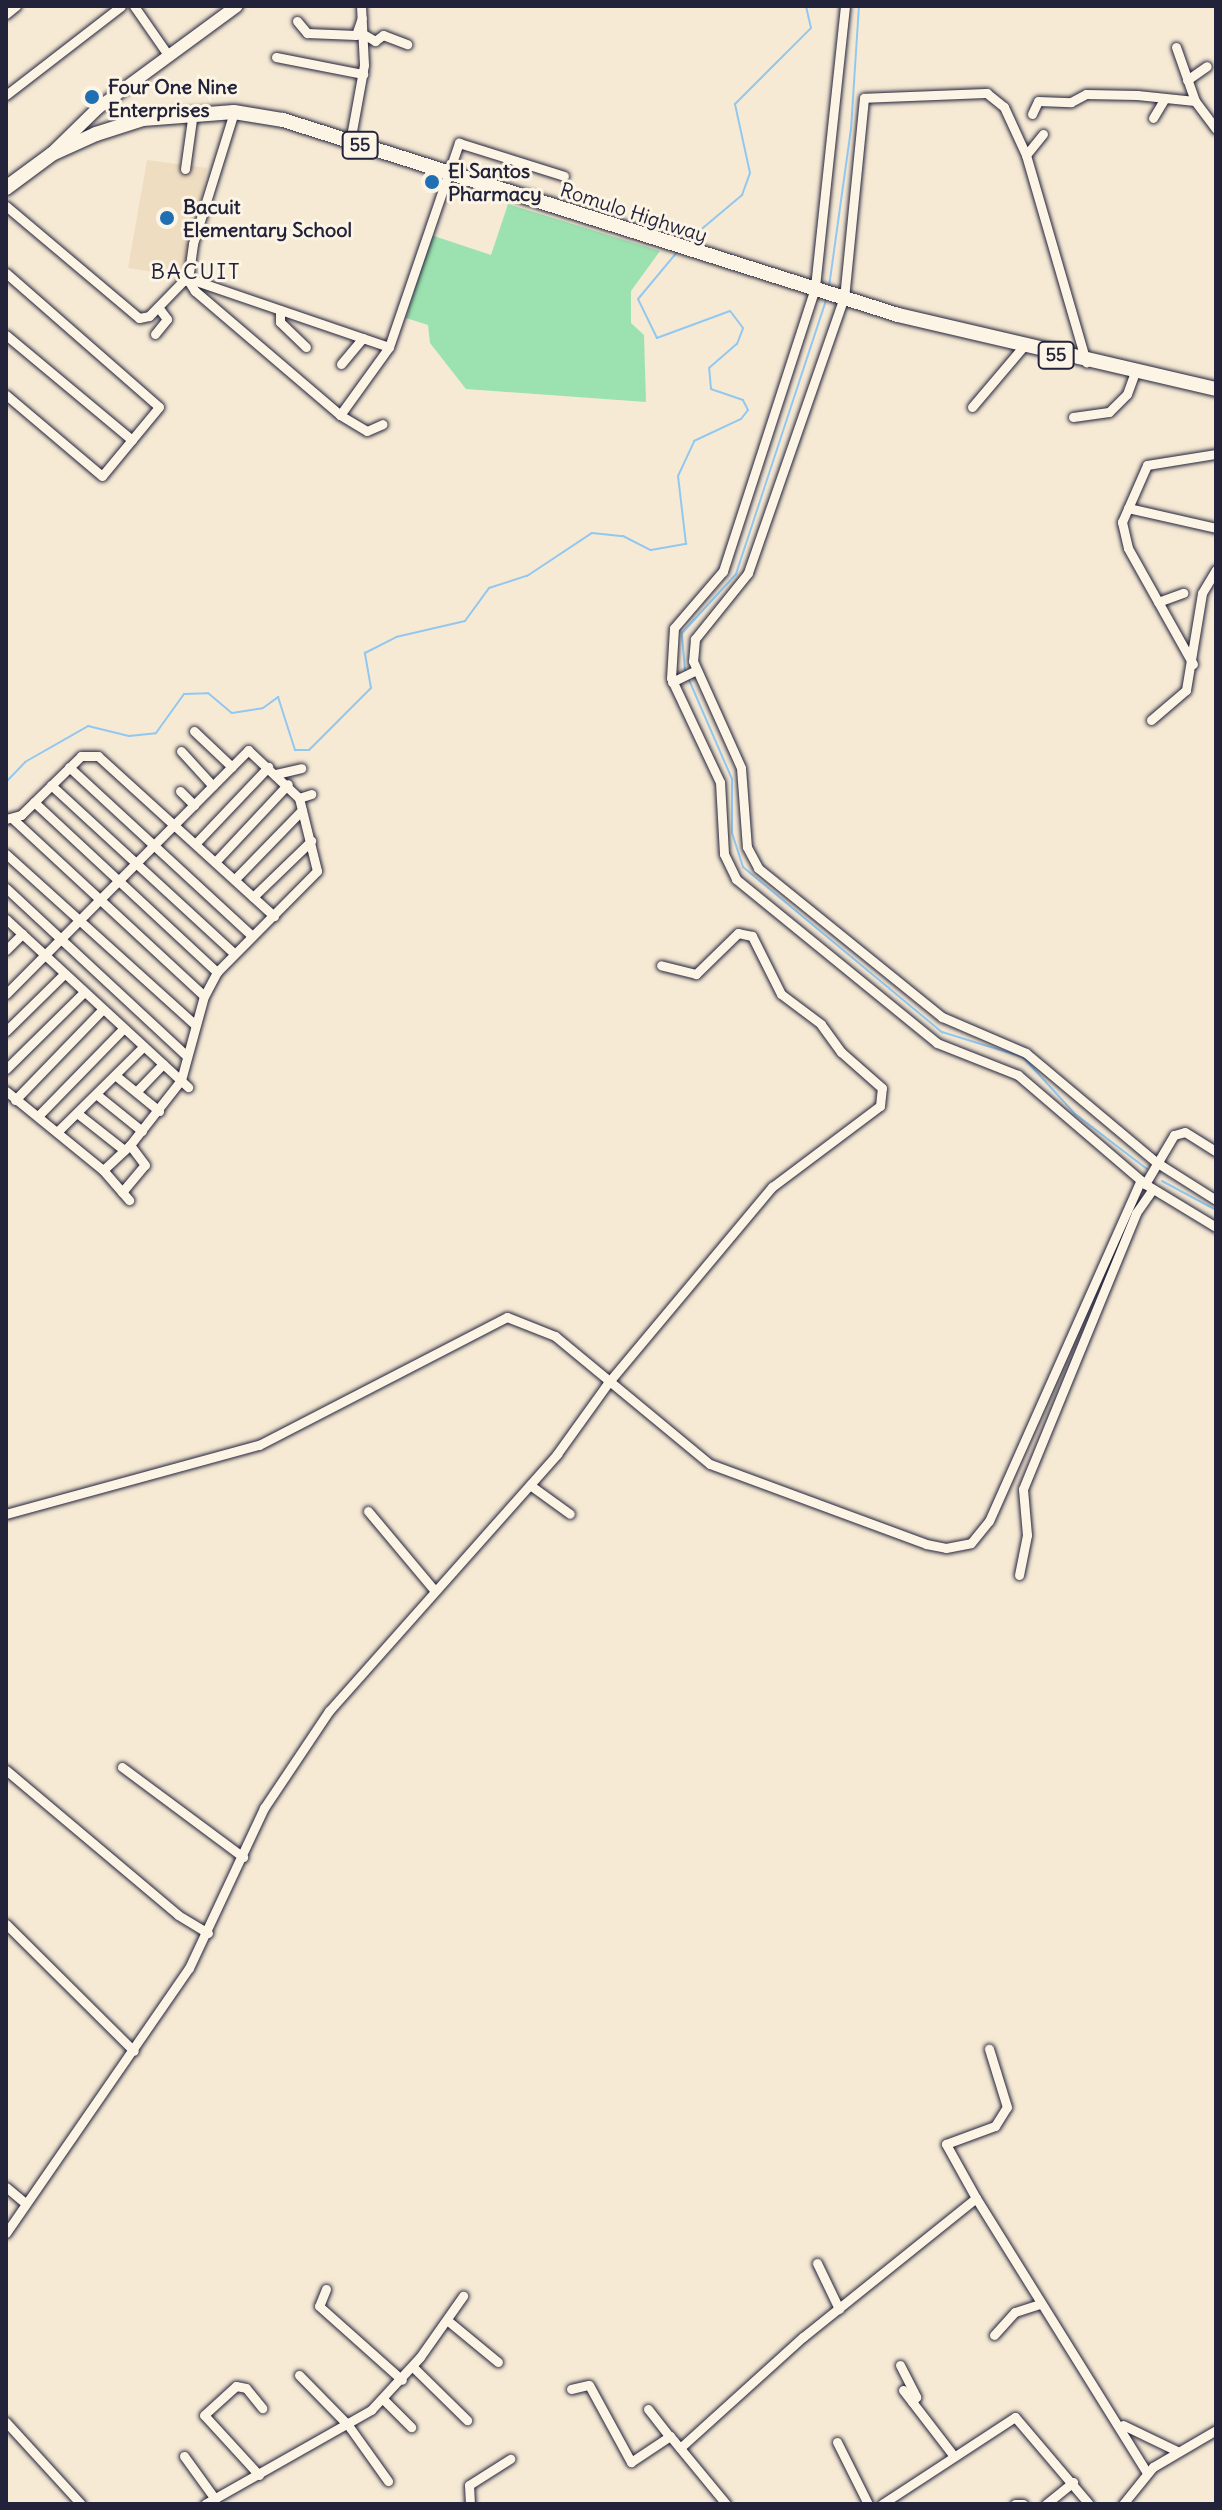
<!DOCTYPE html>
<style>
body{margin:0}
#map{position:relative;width:1222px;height:2510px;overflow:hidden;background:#f6ead5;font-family:Delius,sans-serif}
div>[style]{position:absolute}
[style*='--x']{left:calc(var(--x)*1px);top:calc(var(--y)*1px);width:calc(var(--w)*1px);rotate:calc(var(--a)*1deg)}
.built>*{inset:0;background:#efddc1}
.green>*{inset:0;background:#9ce2b0}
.stream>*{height:2px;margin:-1px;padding:0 1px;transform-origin:1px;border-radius:1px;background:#92c8f0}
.roads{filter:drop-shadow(0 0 2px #22223b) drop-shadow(0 0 2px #22223b)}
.minor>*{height:9px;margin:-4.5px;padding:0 4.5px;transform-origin:4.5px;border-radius:4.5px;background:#fcf5e5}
.major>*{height:12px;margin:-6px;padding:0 6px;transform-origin:6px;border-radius:6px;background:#fcf5e5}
.highway>*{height:14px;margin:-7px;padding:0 7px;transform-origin:7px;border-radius:7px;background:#fcf5e5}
.dots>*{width:22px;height:22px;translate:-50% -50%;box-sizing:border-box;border:4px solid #fcf5e5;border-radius:50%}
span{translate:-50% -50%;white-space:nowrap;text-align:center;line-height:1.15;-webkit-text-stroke:6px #fcf5e5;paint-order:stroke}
.shield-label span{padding:2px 6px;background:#fcf5e5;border:2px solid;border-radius:6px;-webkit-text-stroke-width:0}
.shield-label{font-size:18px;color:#22223b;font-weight:700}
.poi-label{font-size:20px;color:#22223b;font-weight:700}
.left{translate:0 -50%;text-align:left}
.street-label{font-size:20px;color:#22223b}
.neighbourhood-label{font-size:22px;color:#22223b;letter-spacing:2px}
.frame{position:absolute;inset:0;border:8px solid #22223b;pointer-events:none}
</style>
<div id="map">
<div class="built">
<i style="clip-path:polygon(147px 160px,207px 168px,186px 277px,128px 268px)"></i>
</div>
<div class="green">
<i style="clip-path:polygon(508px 204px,660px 251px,631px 291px,631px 323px,644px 335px,646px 402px,466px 389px,430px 343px,428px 325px,406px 318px,431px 235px,491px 255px)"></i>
</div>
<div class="stream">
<i style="--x:685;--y:243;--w:75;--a:-40.1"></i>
<i style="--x:742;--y:195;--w:23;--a:-70"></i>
<i style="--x:750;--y:173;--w:71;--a:-102.3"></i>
<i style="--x:735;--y:104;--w:107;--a:-45"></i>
<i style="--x:811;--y:28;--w:23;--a:-103"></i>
<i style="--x:829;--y:287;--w:160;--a:-82.1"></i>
<i style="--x:851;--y:129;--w:123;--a:-86.3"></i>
<i style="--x:685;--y:670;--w:37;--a:-95"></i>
<i style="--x:682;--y:633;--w:80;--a:-47.5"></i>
<i style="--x:736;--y:574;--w:292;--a:-71.8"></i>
<i style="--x:689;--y:680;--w:108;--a:66.5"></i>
<i style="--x:732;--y:779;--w:54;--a:90"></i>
<i style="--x:732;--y:833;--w:36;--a:72"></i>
<i style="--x:743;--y:867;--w:259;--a:39.7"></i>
<i style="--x:942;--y:1032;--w:85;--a:17.2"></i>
<i style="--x:1023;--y:1057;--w:77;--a:47.6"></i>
<i style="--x:1075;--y:1114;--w:91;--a:37.4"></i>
<i style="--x:6;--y:782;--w:28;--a:-46"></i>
<i style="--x:25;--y:762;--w:73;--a:-29.7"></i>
<i style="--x:88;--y:726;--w:42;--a:13.7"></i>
<i style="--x:129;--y:736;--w:27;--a:-6"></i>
<i style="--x:156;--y:733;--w:48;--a:-54.3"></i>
<i style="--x:184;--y:694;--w:24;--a:-2"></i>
<i style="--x:208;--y:693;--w:31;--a:40"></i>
<i style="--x:232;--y:713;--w:31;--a:-9"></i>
<i style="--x:263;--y:708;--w:19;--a:-36"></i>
<i style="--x:278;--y:697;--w:56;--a:72.2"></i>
<i style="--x:295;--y:750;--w:14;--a:0"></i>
<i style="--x:309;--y:750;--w:88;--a:-45"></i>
<i style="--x:371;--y:688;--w:36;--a:-100"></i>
<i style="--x:365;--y:653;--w:35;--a:-27"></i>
<i style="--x:396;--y:637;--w:71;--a:-13.1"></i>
<i style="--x:465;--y:621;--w:41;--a:-54"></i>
<i style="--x:489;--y:588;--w:40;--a:-18"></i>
<i style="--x:527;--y:576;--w:78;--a:-33.5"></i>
<i style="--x:592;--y:533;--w:31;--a:6"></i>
<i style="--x:623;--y:536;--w:31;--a:27"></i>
<i style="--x:651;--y:550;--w:36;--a:-10"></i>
<i style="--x:686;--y:544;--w:68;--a:-96.7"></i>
<i style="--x:678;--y:476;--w:38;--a:-65"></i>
<i style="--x:694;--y:441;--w:52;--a:-25.1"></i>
<i style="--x:741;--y:419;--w:11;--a:-52"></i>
<i style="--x:748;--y:410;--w:11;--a:-117"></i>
<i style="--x:743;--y:400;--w:34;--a:-161"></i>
<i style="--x:711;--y:389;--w:21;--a:-95"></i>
<i style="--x:709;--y:368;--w:37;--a:-41"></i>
<i style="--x:737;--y:344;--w:17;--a:-69"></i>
<i style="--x:743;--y:328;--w:21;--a:-127"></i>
<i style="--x:730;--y:311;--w:78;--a:159.7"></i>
<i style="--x:657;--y:338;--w:43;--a:-116"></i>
<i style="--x:638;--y:299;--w:62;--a:-50.2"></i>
<i style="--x:1162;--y:1181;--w:61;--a:28.2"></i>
</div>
<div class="roads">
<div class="minor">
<i style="--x:134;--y:6;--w:60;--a:55.2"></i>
<i style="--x:845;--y:6;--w:284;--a:96.1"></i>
<i style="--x:815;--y:288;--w:298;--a:108"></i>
<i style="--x:723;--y:571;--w:75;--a:130.7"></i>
<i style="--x:674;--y:628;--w:50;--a:93.4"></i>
<i style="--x:671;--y:678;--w:115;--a:64.8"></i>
<i style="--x:720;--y:782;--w:72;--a:86.8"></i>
<i style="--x:724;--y:854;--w:28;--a:64"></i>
<i style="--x:736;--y:879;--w:259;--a:39.2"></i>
<i style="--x:937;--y:1043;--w:87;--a:21.6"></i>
<i style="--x:1018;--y:1075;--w:167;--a:40.6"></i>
<i style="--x:1145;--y:1184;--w:83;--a:31.2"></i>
<i style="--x:6;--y:14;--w:13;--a:-39"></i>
<i style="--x:297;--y:21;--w:16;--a:50"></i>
<i style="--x:307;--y:33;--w:49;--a:2.3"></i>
<i style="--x:356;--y:35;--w:18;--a:-71"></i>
<i style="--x:365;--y:35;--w:12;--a:31"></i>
<i style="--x:375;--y:41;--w:10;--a:-37"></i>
<i style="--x:383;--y:35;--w:26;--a:21"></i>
<i style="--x:1176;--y:47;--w:57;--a:70.6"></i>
<i style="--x:276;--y:57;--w:89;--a:11.1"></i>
<i style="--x:1187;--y:80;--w:24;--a:-35"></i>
<i style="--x:6;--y:95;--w:145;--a:-37.7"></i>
<i style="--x:234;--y:112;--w:138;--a:107.3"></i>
<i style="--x:193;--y:244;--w:36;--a:98"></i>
<i style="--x:188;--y:280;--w:13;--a:58"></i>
<i style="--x:195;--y:291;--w:191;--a:40.5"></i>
<i style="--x:340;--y:415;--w:84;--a:-54.2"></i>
<i style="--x:1032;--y:114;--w:14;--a:-65"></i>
<i style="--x:1038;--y:101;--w:33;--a:2"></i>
<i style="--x:1071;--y:102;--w:17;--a:-28"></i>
<i style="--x:1086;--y:94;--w:51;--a:1.1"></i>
<i style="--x:1137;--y:95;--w:58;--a:5.9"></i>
<i style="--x:1195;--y:101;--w:35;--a:53"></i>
<i style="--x:1153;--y:118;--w:23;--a:-59"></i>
<i style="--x:1043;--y:134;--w:27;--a:129"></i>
<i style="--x:1026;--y:155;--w:216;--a:73.8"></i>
<i style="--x:350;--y:142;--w:78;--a:-79.7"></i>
<i style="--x:364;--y:65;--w:59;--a:-92.9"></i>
<i style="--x:1026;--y:155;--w:53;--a:-114.6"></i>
<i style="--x:1004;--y:107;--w:22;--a:-141"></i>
<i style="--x:987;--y:93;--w:123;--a:177.7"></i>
<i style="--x:864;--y:98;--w:200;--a:95.7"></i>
<i style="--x:844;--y:297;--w:292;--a:109.2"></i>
<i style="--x:748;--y:573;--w:85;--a:128.8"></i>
<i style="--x:695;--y:639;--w:22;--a:95"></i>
<i style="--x:693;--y:661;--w:117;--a:65.8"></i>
<i style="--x:741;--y:768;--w:79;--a:85.7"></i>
<i style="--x:747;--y:847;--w:24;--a:62"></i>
<i style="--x:758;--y:868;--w:237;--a:39"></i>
<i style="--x:942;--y:1017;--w:91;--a:23.2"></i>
<i style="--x:1026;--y:1053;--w:170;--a:40"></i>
<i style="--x:1156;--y:1162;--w:71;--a:32.3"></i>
<i style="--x:185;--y:169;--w:58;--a:-82"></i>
<i style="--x:6;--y:206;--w:174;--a:40.1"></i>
<i style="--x:139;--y:318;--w:10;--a:-11"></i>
<i style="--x:149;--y:316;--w:49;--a:-45.8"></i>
<i style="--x:183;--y:281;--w:10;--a:-6"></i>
<i style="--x:193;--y:280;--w:207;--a:18.9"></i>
<i style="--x:389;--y:347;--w:216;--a:-71.1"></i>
<i style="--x:459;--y:143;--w:110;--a:17.4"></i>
<i style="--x:6;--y:273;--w:203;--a:41.2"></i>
<i style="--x:159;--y:407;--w:89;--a:129.6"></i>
<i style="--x:102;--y:476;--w:126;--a:-139.8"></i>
<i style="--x:280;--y:310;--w:12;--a:90"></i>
<i style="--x:280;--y:322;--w:36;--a:44"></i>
<i style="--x:155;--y:334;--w:19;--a:-51"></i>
<i style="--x:167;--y:319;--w:15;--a:-127"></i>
<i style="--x:6;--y:335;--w:164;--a:39.8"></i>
<i style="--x:341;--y:364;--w:34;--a:-50"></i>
<i style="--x:972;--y:407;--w:77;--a:-49.7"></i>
<i style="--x:340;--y:415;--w:31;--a:31"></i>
<i style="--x:367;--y:431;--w:17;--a:-24"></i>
<i style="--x:1073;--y:417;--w:36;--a:-8"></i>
<i style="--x:1109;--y:412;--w:25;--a:-45"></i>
<i style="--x:1127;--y:394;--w:23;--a:-70"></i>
<i style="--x:1128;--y:508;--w:90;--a:12.8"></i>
<i style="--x:1158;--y:602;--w:27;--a:-20"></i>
<i style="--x:1193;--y:664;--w:133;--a:-119.3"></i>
<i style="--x:1128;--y:548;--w:27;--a:-103"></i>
<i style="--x:1122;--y:522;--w:62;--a:-66.3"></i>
<i style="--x:1147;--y:465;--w:70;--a:-9.1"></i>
<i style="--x:672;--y:682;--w:25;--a:-26"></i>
<i style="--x:1151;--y:720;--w:46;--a:-40.6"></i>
<i style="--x:1186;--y:690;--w:98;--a:-80.6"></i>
<i style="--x:1202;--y:593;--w:27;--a:-59"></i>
<i style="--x:194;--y:731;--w:52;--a:43.5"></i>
<i style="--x:181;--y:751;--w:47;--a:47.6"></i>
<i style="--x:69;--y:767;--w:249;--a:42.7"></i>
<i style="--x:276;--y:774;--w:26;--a:-13"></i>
<i style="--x:51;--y:785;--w:248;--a:42.6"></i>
<i style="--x:180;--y:791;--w:20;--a:45"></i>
<i style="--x:299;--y:798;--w:13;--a:-18"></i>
<i style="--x:34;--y:802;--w:250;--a:42.9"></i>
<i style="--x:6;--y:819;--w:16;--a:-15"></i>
<i style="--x:21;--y:815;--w:84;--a:-44.5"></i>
<i style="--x:81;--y:756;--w:17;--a:0"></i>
<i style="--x:98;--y:756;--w:238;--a:42.3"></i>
<i style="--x:13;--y:819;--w:260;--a:42.8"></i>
<i style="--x:196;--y:843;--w:105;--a:-46.5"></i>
<i style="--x:6;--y:854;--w:255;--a:42.1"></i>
<i style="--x:216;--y:861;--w:105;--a:-46.9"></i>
<i style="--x:235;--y:879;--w:96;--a:-45.8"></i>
<i style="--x:6;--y:888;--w:247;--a:42.9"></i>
<i style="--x:253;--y:897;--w:81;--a:-44"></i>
<i style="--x:6;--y:919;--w:248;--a:42.7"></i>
<i style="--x:6;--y:950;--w:23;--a:-45"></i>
<i style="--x:6;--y:994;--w:344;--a:-45.2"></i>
<i style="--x:248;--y:750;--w:70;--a:43.3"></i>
<i style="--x:299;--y:798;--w:75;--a:76.1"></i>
<i style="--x:317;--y:871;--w:142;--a:134.7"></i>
<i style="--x:217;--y:972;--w:27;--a:118"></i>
<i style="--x:204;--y:996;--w:87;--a:105.3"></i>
<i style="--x:181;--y:1080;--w:83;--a:128.1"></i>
<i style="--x:130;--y:1145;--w:37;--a:137"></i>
<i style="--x:6;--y:1031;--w:81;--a:-44.5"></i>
<i style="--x:6;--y:1069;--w:108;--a:-44.6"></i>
<i style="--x:115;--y:1075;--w:57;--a:39.3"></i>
<i style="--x:6;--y:1091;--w:125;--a:39.2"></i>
<i style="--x:103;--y:1170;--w:40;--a:49"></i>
<i style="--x:136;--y:1092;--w:39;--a:-46"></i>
<i style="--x:96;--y:1094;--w:59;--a:38.8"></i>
<i style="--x:15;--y:1100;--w:125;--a:-46"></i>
<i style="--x:77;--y:1113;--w:60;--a:38.2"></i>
<i style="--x:38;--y:1116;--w:120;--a:-45.7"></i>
<i style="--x:57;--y:1132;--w:121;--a:-44.7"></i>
<i style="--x:1145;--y:1184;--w:57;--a:-59.4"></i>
<i style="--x:1174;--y:1135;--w:11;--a:-15"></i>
<i style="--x:1185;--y:1132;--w:36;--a:32"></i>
<i style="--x:122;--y:1192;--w:35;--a:-50"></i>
<i style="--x:145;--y:1165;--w:25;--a:-127"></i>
<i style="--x:530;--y:1485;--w:49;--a:35.9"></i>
<i style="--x:368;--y:1511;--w:104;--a:50.1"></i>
<i style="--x:6;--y:1514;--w:262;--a:-15.3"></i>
<i style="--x:259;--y:1445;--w:279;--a:-27.3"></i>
<i style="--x:507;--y:1317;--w:52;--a:21.6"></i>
<i style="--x:555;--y:1336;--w:201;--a:39.6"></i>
<i style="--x:710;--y:1464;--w:230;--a:20.3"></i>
<i style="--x:926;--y:1544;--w:20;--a:11"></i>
<i style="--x:946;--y:1548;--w:25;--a:-11"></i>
<i style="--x:971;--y:1543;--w:28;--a:-51"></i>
<i style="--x:989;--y:1521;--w:373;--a:-66"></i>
<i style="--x:1019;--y:1575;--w:41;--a:-78.7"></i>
<i style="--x:1027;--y:1535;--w:46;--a:-95"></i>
<i style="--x:1023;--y:1489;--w:298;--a:-67.7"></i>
<i style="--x:1136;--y:1213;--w:29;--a:-55"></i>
<i style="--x:122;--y:1767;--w:151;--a:36.6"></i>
<i style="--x:6;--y:1770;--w:225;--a:40.1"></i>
<i style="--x:178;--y:1915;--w:35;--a:31"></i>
<i style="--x:6;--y:1924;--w:180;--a:44.8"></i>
<i style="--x:6;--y:2187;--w:25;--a:40"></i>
<i style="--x:976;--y:2198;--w:324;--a:58.1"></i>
<i style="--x:6;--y:2233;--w:322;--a:-55.4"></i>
<i style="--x:189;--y:1968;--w:177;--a:-64.9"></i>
<i style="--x:264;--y:1808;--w:117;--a:-56.2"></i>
<i style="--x:329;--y:1711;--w:344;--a:-48.4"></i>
<i style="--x:557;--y:1454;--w:87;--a:-54.3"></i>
<i style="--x:608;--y:1383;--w:256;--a:-50.1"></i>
<i style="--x:772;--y:1187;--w:135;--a:-36.9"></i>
<i style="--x:880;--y:1106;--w:18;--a:-84"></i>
<i style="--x:882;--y:1088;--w:55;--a:-138.7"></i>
<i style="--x:841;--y:1052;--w:34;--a:-126"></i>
<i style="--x:821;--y:1024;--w:50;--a:-143.1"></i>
<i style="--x:781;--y:994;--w:65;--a:-116.6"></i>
<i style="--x:752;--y:936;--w:14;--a:-168"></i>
<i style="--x:738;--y:933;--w:59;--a:135.7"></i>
<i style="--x:696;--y:974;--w:36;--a:-166"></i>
<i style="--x:817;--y:2263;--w:51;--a:64.4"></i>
<i style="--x:326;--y:2289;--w:18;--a:112"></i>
<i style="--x:319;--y:2306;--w:111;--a:41.7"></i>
<i style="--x:447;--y:2320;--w:66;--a:39.5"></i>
<i style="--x:994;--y:2335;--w:31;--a:-48"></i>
<i style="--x:1015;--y:2312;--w:26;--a:-18"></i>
<i style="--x:900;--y:2365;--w:36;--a:63"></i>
<i style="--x:916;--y:2397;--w:6;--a:129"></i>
<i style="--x:413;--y:2367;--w:76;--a:44.5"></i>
<i style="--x:299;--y:2375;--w:70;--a:45.6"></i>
<i style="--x:348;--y:2425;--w:69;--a:54.5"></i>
<i style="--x:571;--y:2389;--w:18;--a:-13"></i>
<i style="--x:589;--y:2385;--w:88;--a:61.4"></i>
<i style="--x:631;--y:2462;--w:47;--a:-33.7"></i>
<i style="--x:670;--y:2436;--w:88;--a:50.5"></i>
<i style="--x:903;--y:2390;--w:82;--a:52.4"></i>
<i style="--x:383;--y:2399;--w:40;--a:45"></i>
<i style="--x:648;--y:2409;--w:34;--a:52"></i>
<i style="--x:6;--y:2422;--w:111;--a:47.6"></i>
<i style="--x:1123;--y:2425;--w:60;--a:25.7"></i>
<i style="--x:837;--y:2442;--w:69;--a:63.4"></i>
<i style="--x:680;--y:2448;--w:166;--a:-42.1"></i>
<i style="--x:803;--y:2337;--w:222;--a:-38.8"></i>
<i style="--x:976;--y:2198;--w:62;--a:-119.1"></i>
<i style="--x:946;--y:2144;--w:52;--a:-20.2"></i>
<i style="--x:995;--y:2126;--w:22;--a:-58"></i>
<i style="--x:1007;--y:2107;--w:61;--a:-107.2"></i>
<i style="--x:184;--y:2456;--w:53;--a:54.2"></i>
<i style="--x:259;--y:2475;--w:81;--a:-132.5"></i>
<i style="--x:204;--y:2415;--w:43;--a:-42.2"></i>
<i style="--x:236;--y:2386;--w:10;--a:11"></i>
<i style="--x:246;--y:2388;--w:26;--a:51"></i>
<i style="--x:205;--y:2504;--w:191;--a:-29.5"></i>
<i style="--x:371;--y:2410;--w:72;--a:-47.2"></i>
<i style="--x:420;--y:2357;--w:75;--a:-54.8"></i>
<i style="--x:470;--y:2504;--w:19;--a:-93"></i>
<i style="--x:469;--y:2485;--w:49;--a:-32.4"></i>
<i style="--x:882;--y:2504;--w:159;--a:-33.2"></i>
<i style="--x:1015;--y:2417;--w:114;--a:49.6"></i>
<i style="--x:1015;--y:2504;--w:8;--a:0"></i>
<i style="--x:1046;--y:2504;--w:35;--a:-39"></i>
<i style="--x:1123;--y:2504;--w:48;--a:-51"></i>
<i style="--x:1153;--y:2467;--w:73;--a:-30.4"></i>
</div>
<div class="major">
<i style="--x:52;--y:153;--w:64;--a:-44.4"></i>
<i style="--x:98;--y:108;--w:172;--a:-36.3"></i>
</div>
<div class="highway">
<i style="--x:6;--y:188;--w:57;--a:-36.5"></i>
<i style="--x:52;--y:154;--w:48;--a:-24.4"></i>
<i style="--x:96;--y:134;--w:49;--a:-17.7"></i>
<i style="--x:143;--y:119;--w:91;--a:-4.4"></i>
<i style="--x:234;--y:112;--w:50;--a:9.3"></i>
<i style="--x:283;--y:120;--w:645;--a:17.59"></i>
<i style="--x:898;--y:315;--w:326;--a:13.1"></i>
</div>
</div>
<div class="dots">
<i style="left:92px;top:97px;background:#1f6fb2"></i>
<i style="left:432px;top:182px;background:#1f6fb2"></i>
<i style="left:167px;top:218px;background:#1f6fb2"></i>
</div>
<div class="shield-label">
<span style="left:360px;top:145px">55</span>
<span style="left:1056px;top:355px">55</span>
</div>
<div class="poi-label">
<span class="left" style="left:108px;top:98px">Four One Nine<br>Enterprises</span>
<span class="left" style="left:448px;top:182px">El Santos<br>Pharmacy</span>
<span class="left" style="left:183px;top:218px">Bacuit<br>Elementary School</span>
</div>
<div class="street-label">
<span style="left:634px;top:212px;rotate:18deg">Romulo Highway</span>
</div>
<div class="neighbourhood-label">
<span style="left:196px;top:272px">BACUIT</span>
</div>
<div class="frame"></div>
</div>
